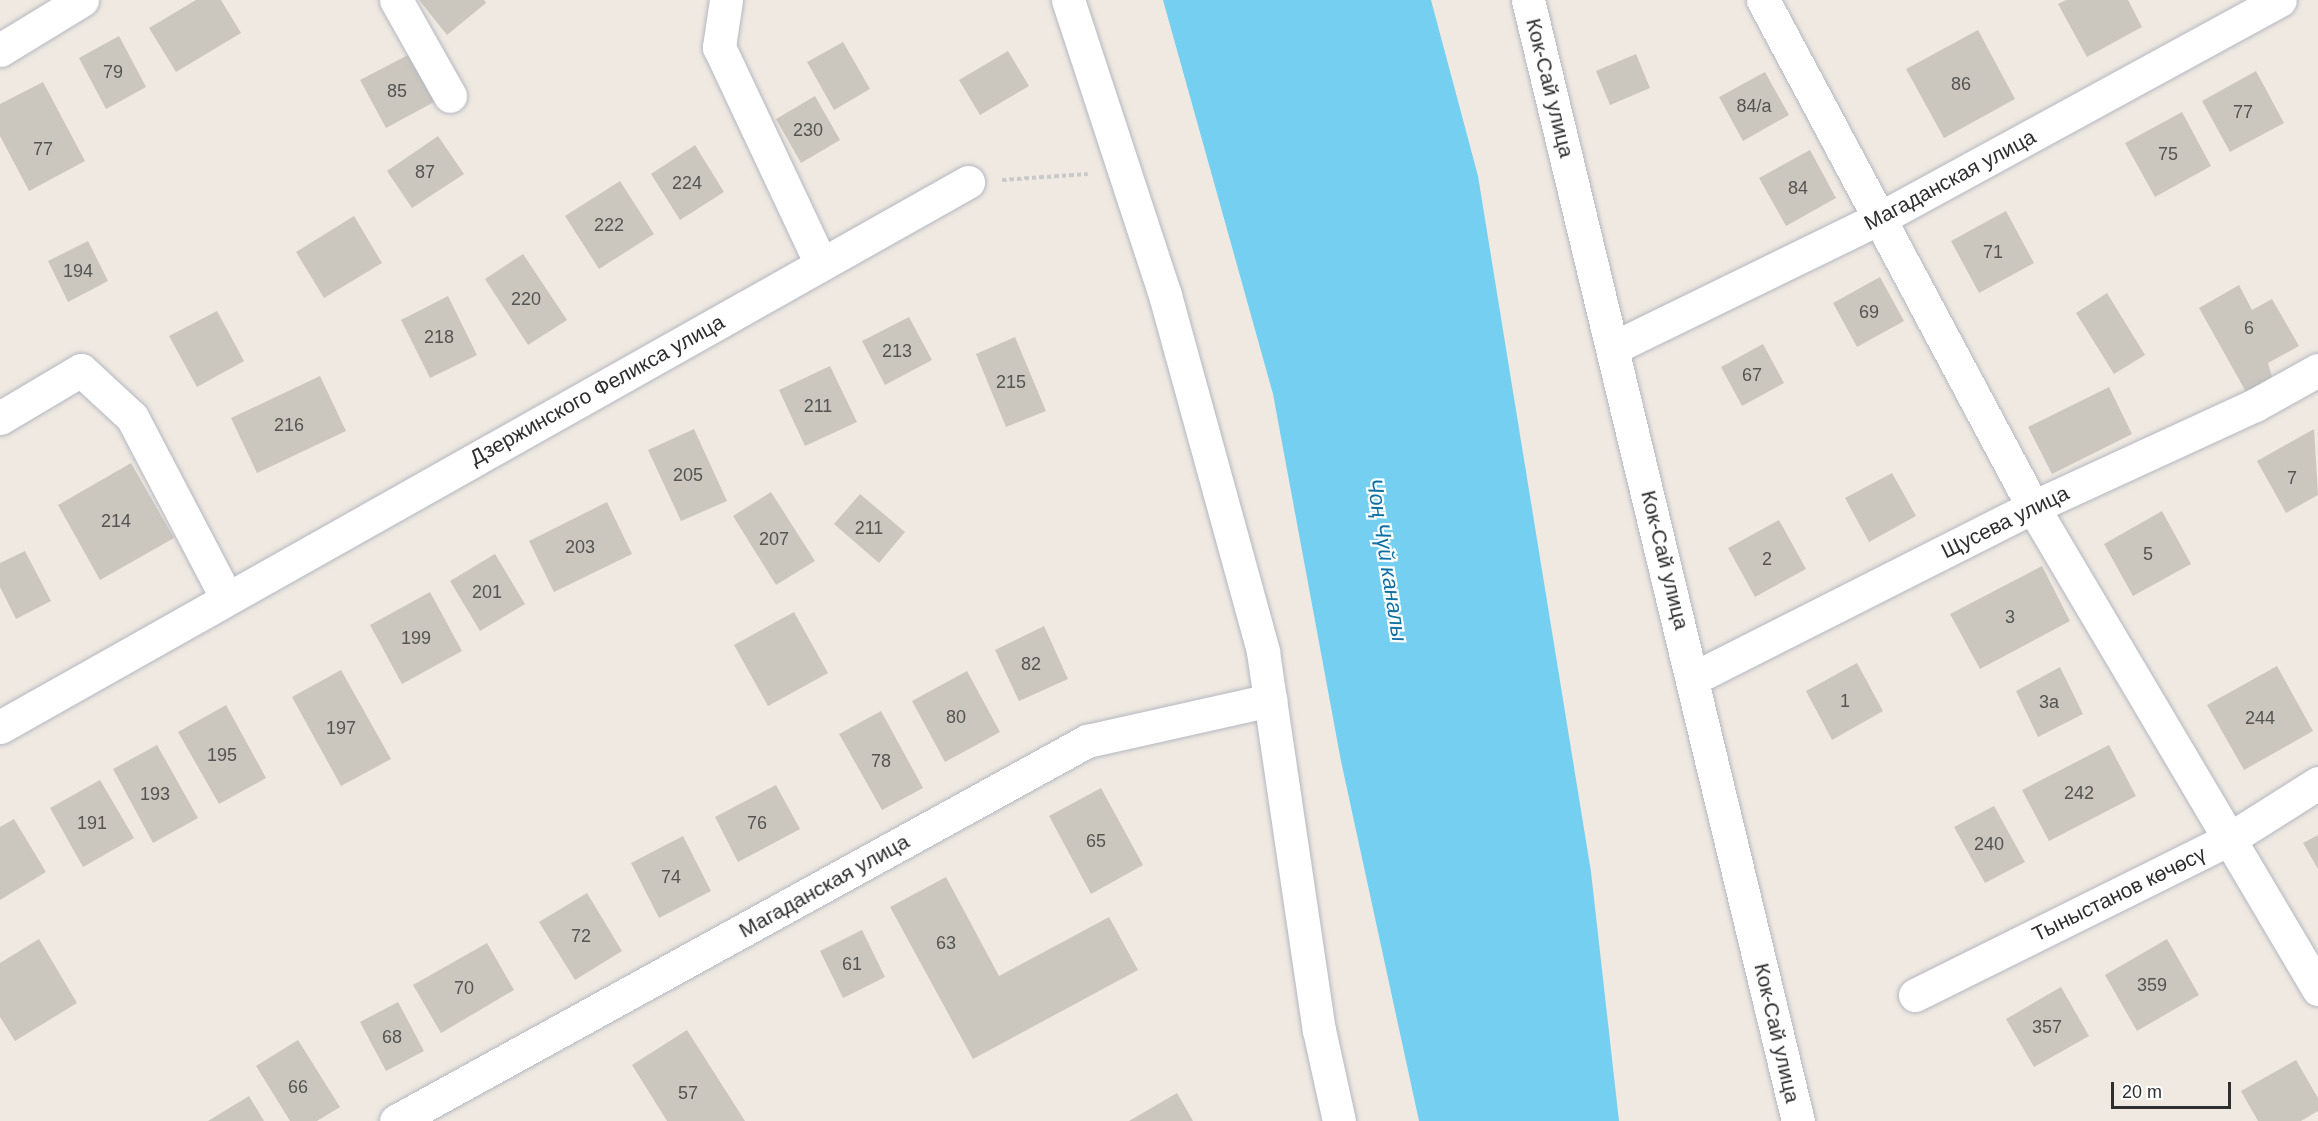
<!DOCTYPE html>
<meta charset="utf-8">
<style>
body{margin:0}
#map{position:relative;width:2318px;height:1121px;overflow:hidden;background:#efe9e1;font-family:Helvetica,sans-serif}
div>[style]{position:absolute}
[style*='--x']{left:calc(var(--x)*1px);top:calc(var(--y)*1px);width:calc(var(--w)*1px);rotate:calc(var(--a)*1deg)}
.water>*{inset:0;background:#75cff0}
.building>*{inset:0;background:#cbc7bf}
.path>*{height:4px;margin-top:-2px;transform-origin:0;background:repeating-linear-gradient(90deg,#c9c9c9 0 4.5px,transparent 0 7.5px)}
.roads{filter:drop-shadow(0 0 2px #b4b7c1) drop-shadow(0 0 2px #b4b7c1)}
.minor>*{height:33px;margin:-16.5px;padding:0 16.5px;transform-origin:16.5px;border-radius:16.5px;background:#fff}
span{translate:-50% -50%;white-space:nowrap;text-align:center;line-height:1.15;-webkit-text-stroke:4.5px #fff;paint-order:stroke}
.number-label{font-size:18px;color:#555452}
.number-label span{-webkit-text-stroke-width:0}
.street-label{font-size:21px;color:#2e2e2e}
.water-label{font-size:22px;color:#0d6fa3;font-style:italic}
.scale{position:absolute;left:2111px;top:1082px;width:120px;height:27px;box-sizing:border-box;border:3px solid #2e2e2e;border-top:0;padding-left:8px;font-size:18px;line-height:21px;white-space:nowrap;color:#2e2e2e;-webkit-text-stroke:4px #fff;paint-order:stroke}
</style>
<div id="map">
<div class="water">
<i style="clip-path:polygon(1163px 0,1431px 0,1478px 176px,1591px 872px,1619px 1121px,1419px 1121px,1341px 761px,1273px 394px)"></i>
</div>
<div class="building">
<i style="clip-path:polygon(196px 0,221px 0,241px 33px,176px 72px,149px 28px)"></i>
<i style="clip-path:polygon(419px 0,484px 0,486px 3px,447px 35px)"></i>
<i style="clip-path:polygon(2066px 0,2128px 0,2142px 27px,2087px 57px,2058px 4px)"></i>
<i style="clip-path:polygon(1978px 30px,2015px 99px,1944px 138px,1906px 69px)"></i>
<i style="clip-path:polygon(119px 36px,146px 87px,106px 109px,79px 58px)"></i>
<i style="clip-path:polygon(843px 42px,870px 89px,834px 110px,807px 62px)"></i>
<i style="clip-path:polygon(1008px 51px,1029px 86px,980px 115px,959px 80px)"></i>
<i style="clip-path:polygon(1636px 54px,1650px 88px,1610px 105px,1596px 71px)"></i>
<i style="clip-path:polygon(408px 55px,434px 102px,386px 128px,360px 80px)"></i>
<i style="clip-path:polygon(2256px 71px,2284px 123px,2230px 152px,2202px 101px)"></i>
<i style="clip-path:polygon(1765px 72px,1789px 115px,1743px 141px,1719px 97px)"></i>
<i style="clip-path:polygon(43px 82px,85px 161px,29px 191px,0 136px,0 104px)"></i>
<i style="clip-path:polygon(815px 96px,840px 140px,801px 163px,776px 119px)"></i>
<i style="clip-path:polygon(2182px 112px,2211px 166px,2155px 197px,2125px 143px)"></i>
<i style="clip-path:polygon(438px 136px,464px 174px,412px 208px,387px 171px)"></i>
<i style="clip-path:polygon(695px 145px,724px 192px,680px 220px,651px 174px)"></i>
<i style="clip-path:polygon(1810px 150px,1836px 198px,1786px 226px,1759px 178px)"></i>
<i style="clip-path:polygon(620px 181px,654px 234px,599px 269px,565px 216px)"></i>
<i style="clip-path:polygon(2006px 211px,2034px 263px,1979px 293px,1951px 241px)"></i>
<i style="clip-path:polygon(354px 216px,382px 263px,324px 298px,296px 252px)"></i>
<i style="clip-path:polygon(88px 241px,108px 281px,68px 302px,48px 261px)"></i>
<i style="clip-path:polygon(523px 254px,567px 320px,528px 345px,485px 279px)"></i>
<i style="clip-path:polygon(1880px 277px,1904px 321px,1857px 347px,1833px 303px)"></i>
<i style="clip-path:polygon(2239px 285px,2252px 310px,2272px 299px,2299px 346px,2268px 363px,2272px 377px,2246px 392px,2199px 308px)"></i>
<i style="clip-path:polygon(2107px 293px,2145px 355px,2114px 374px,2076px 313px)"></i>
<i style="clip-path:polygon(448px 296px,477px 355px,430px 378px,401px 320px)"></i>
<i style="clip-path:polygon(217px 311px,244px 361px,197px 387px,169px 336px)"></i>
<i style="clip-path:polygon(909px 317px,932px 360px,885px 385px,862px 341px)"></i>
<i style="clip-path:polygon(1015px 337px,1046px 411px,1006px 427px,976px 354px)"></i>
<i style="clip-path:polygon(1763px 344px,1784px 383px,1742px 406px,1721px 367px)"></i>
<i style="clip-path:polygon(830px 366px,857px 422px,805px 446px,779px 390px)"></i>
<i style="clip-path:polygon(320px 376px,346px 431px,257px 473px,231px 418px)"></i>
<i style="clip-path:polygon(2109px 387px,2132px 434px,2052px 474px,2028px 427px)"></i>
<i style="clip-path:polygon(694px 429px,727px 501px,681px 521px,648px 450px)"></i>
<i style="clip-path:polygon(2314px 429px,2318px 495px,2286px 513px,2257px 461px)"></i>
<i style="clip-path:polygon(131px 463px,174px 538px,100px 580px,58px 505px)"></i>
<i style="clip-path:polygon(1892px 473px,1916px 516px,1869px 542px,1845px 498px)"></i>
<i style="clip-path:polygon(771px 492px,815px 561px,776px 585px,733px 516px)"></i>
<i style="clip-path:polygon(860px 494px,905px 532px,879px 563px,834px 524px)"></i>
<i style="clip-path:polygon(607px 502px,632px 554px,554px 592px,529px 541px)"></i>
<i style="clip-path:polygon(2162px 511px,2191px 564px,2133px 596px,2104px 544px)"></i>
<i style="clip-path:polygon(1779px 520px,1806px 569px,1755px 597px,1728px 548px)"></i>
<i style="clip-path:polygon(25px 551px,51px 601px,16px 619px,0 587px,0 563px)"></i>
<i style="clip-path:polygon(495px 554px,525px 604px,480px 631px,450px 581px)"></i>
<i style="clip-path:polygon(2042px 566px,2070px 621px,1980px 669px,1950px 614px)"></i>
<i style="clip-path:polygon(430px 592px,462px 651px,402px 684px,370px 625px)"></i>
<i style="clip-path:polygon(794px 612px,828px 673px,768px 706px,734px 645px)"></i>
<i style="clip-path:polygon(1044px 626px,1068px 679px,1019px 701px,995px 650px)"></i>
<i style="clip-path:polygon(1857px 663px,1883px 711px,1832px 740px,1806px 691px)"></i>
<i style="clip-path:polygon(2277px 666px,2313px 731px,2244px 770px,2207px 705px)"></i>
<i style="clip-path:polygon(2060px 667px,2083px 714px,2038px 737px,2016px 691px)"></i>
<i style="clip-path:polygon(341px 670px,391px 759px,341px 786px,292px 697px)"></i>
<i style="clip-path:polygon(967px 671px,1000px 732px,945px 762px,912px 701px)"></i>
<i style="clip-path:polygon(226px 705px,266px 778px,219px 804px,178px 732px)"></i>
<i style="clip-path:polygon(881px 711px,923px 788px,882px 810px,839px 734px)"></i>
<i style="clip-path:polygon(157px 745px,198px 818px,153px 843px,113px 769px)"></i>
<i style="clip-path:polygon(2109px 745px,2136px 796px,2049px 841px,2022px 790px)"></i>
<i style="clip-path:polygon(100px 780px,134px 838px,83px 867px,50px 808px)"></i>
<i style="clip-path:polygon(776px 785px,800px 829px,738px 862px,715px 817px)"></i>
<i style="clip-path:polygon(1101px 788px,1143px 865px,1091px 894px,1049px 816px)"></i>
<i style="clip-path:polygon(1994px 806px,2025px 862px,1985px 883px,1954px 827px)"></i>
<i style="clip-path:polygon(14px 819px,46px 872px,0 900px,0 827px)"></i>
<i style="clip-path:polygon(2318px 835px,2318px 869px,2303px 843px)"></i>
<i style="clip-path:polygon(683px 836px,711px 891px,659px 918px,631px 863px)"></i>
<i style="clip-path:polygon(946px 877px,999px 976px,1109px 917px,1138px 970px,973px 1059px,890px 907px)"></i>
<i style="clip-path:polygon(587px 893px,622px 951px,575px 980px,539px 922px)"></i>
<i style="clip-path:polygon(862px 930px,885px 977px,843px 998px,820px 951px)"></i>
<i style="clip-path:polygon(39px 939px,77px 1003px,15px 1041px,0 1017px,0 963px)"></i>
<i style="clip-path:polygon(2167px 939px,2199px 995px,2137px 1031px,2105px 975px)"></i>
<i style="clip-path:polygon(487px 943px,514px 990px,441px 1033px,413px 985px)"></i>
<i style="clip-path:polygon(2061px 987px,2089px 1036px,2034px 1067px,2006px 1019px)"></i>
<i style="clip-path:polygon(398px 1002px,424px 1051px,386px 1071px,360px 1022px)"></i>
<i style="clip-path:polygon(687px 1030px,745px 1121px,667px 1121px,632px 1065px)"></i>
<i style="clip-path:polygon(298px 1040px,340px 1107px,317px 1121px,290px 1121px,256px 1066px)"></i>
<i style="clip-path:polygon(2296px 1060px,2318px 1098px,2318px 1111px,2301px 1121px,2258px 1121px,2241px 1091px)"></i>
<i style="clip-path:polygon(1177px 1093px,1193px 1121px,1129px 1121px)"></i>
<i style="clip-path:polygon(249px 1096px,264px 1121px,208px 1121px)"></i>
</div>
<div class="path">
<i style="--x:1002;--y:180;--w:86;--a:-4"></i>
</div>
<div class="roads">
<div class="minor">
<i style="--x:396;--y:0;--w:110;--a:60.6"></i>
<i style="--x:726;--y:0;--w:48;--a:98.5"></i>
<i style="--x:719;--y:47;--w:240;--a:64.8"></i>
<i style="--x:1068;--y:0;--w:311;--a:71.8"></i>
<i style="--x:1165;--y:295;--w:370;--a:74.6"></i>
<i style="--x:1263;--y:652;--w:382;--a:81.6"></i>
<i style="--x:1319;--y:1030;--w:93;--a:77.6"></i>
<i style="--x:1528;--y:0;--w:1153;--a:76.46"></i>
<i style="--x:1763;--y:0;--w:574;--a:61.96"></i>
<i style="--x:2033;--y:507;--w:560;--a:59.4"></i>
<i style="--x:0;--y:50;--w:96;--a:-31.4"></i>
<i style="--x:1613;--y:348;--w:299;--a:-26"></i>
<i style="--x:1882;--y:217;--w:453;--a:-28.6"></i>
<i style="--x:0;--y:418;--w:94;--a:-30.7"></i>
<i style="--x:81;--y:370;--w:69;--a:42.7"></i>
<i style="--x:132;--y:417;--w:205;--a:62.4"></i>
<i style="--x:1694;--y:678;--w:380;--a:-26.8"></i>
<i style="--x:2033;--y:507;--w:244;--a:-24.7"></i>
<i style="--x:2255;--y:405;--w:72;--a:-29.1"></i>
<i style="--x:0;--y:727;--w:1111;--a:-29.38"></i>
<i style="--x:1915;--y:995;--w:353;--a:-26.4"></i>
<i style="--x:2231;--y:838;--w:103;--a:-32.3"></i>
<i style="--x:396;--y:1121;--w:789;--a:-28.81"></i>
<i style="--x:1087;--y:741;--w:188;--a:-12.6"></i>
</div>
</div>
<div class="number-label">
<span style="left:113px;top:72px">79</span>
<span style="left:1961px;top:84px">86</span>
<span style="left:397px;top:91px">85</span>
<span style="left:1754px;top:106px">84/а</span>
<span style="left:2243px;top:112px">77</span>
<span style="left:808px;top:130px">230</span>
<span style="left:43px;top:149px">77</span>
<span style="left:2168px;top:154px">75</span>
<span style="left:425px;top:172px">87</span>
<span style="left:687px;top:183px">224</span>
<span style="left:1798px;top:188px">84</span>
<span style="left:609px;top:225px">222</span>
<span style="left:1993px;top:252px">71</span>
<span style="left:78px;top:271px">194</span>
<span style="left:526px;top:299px">220</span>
<span style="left:1869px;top:312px">69</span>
<span style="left:2249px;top:328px">6</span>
<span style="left:439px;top:337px">218</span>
<span style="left:897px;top:351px">213</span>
<span style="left:1752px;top:375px">67</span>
<span style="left:1011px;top:382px">215</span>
<span style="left:818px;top:406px">211</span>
<span style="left:289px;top:425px">216</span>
<span style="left:688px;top:475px">205</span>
<span style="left:2292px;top:478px">7</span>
<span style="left:116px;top:521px">214</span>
<span style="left:869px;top:528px">211</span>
<span style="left:774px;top:539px">207</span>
<span style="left:580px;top:547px">203</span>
<span style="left:2148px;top:554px">5</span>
<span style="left:1767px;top:559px">2</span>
<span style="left:487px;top:592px">201</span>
<span style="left:2010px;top:617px">3</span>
<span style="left:416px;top:638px">199</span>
<span style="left:1031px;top:664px">82</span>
<span style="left:1845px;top:701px">1</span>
<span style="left:2049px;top:702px">3а</span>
<span style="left:956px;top:717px">80</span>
<span style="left:2260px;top:718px">244</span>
<span style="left:341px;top:728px">197</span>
<span style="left:222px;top:755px">195</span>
<span style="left:881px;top:761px">78</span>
<span style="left:2079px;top:793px">242</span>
<span style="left:155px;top:794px">193</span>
<span style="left:92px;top:823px">191</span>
<span style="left:757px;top:823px">76</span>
<span style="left:1096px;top:841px">65</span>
<span style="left:1989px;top:844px">240</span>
<span style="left:671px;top:877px">74</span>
<span style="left:581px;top:936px">72</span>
<span style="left:946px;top:943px">63</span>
<span style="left:852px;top:964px">61</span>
<span style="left:2152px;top:985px">359</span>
<span style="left:464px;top:988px">70</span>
<span style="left:2047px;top:1027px">357</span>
<span style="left:392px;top:1037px">68</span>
<span style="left:298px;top:1087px">66</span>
<span style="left:688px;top:1093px">57</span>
</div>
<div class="street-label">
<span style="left:1550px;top:88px;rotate:76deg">Кок-Сай улица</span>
<span style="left:1950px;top:180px;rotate:-28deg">Магаданская улица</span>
<span style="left:597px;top:390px;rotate:-29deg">Дзержинского Феликса улица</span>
<span style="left:2005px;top:522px;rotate:-26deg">Щусева улица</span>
<span style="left:1665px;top:560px;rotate:76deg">Кок-Сай улица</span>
<span style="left:824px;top:886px;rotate:-29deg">Магаданская улица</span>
<span style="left:2119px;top:894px;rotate:-26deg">Тыныстанов көчөсү</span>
<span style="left:1777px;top:1033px;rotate:77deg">Кок-Сай улица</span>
</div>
<div class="water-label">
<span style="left:1387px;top:560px;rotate:81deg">Чоң Чүй каналы</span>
</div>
<div class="scale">20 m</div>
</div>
